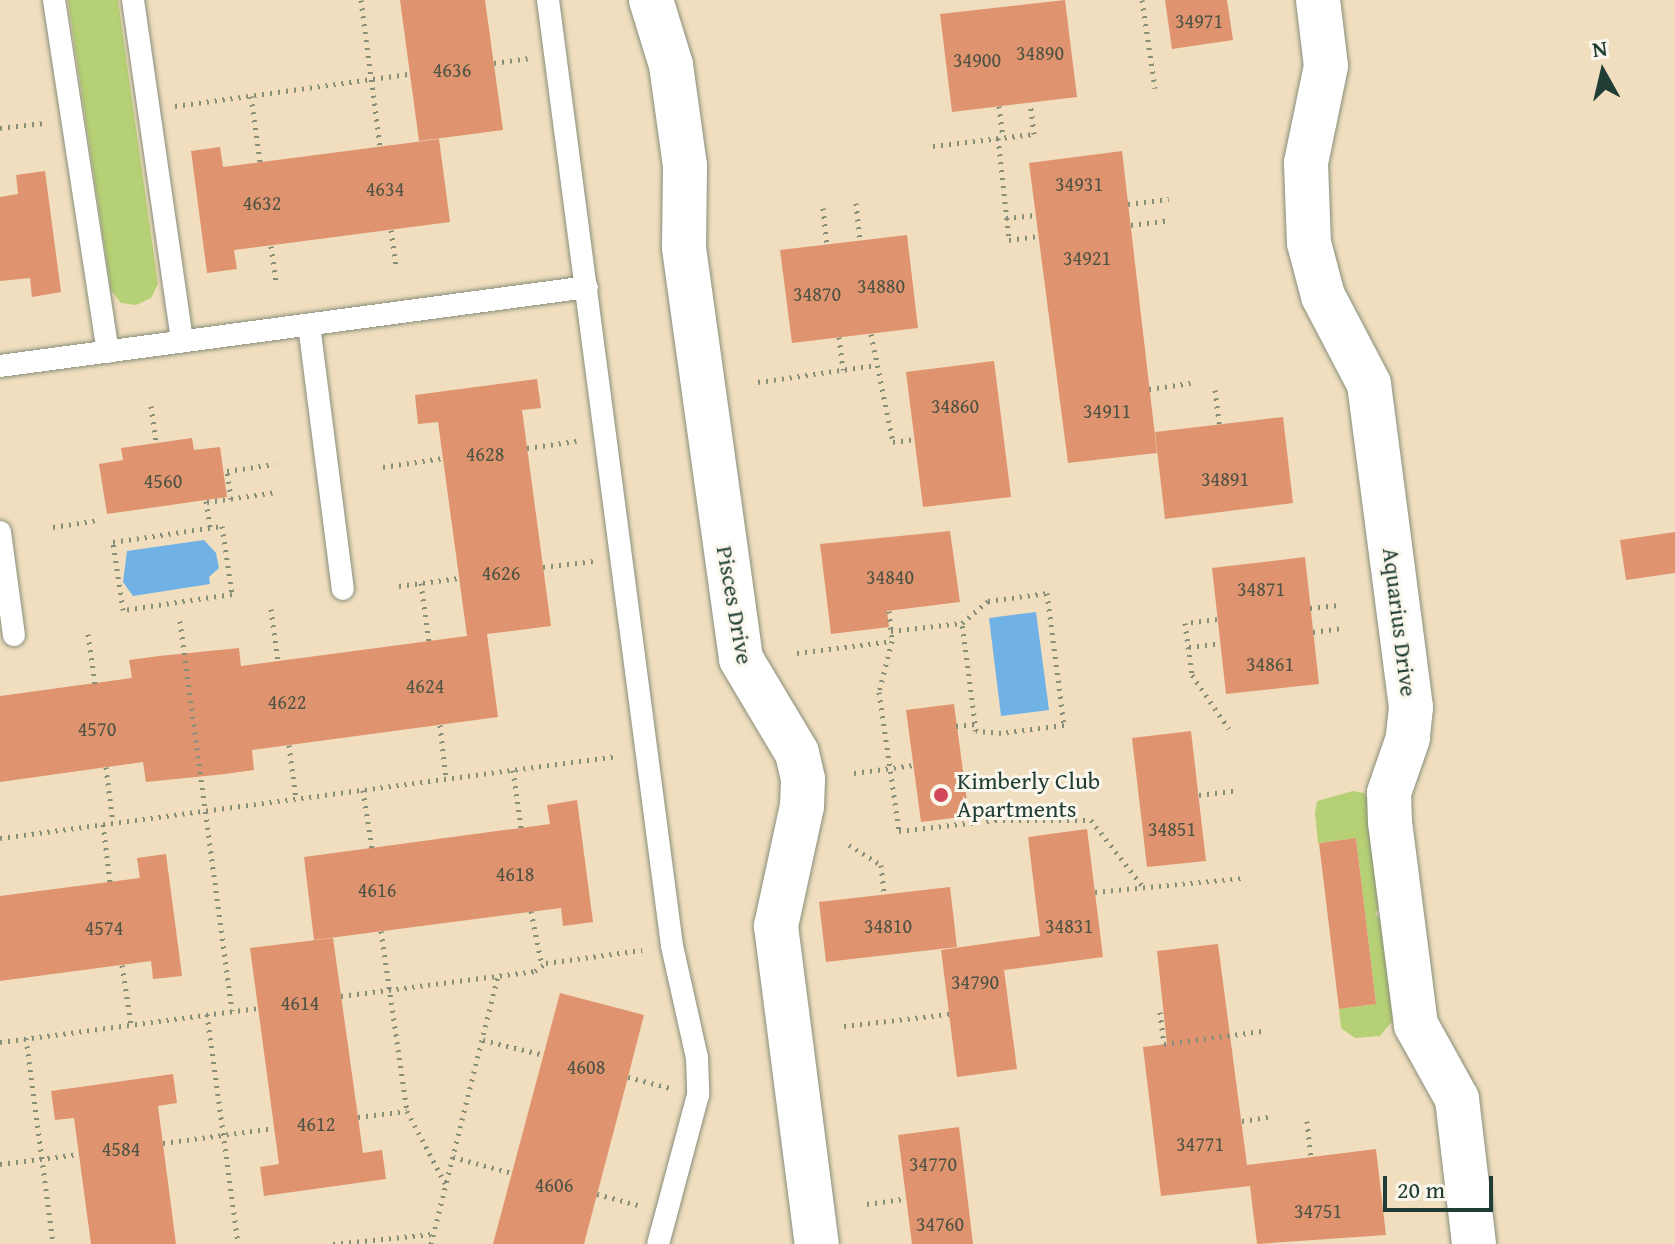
<!DOCTYPE html>
<style>
body{margin:0}
#map{position:relative;width:1675px;height:1244px;overflow:hidden;background:#f0debf;font-family:"Gentium Book Plus",serif}
div>[style]{position:absolute}
[style*='--x']{left:calc(var(--x)*1px);top:calc(var(--y)*1px);width:calc(var(--w)*1px);rotate:calc(var(--a)*1deg)}
.green>*{inset:0;background:#b6d075}
.water>*{inset:0;background:#70b2e5}
.building>*{inset:0;background:#df946f}
.path>*{height:5px;margin-top:-2.5px;transform-origin:0;background:repeating-linear-gradient(90deg,#888e7a 0 2px,transparent 0 8px)}
.roads{filter:drop-shadow(0 0 2px #888e7a) drop-shadow(0 0 2px #888e7a)}
.service>*{height:22px;margin:-11px;padding:0 11px;transform-origin:11px;border-radius:11px;background:#fff}
.minor>*{height:44px;margin:-22px;padding:0 22px;transform-origin:22px;border-radius:22px;background:#fff}
.dots>*{width:22px;height:22px;translate:-50% -50%;box-sizing:border-box;border:4px solid #fbf7ec;border-radius:50%}
span{translate:-50% -50%;white-space:nowrap;text-align:center;line-height:1.15;-webkit-text-stroke:6px #fbf7ec;paint-order:stroke}
.number-label{font-size:20px;color:#4f5343}
.number-label span{-webkit-text-stroke-width:0}
.street-label{font-size:24px;color:#1f3d34}
.poi-label{font-size:24px;color:#1f3d34}
.left{translate:0 -50%;text-align:left}
.north{position:absolute;left:1563px;top:32px;width:80px;height:80px;-webkit-text-stroke:6px #fbf7ec;paint-order:stroke;rotate:352deg;font-size:22px;font-weight:700;line-height:32px;text-align:center;color:#1f3d34}
.north::after{content:'';display:block;margin:auto;width:28px;height:36px;background:#1f3d34;clip-path:polygon(50% 0,100% 100%,50% 72%,0 100%)}
.scale{position:absolute;left:1383px;top:1176px;width:110px;height:36px;box-sizing:border-box;border:4px solid #1f3d34;border-top:0;padding-left:10px;font-size:24px;line-height:28px;white-space:nowrap;color:#1f3d34;-webkit-text-stroke:6px #fbf7ec;paint-order:stroke}
</style>
<div id="map">
<div class="green">
<i style="clip-path:polygon(68px 0,118px 0,158px 284px,151px 298px,136px 305px,121px 303px,111px 290px)"></i>
<i style="clip-path:polygon(1353px 791px,1364px 793px,1369px 802px,1381px 904px,1375px 914px,1383px 922px,1395px 1018px,1380px 1036px,1355px 1038px,1341px 1028px,1339px 1009px,1376px 1004px,1356px 838px,1318px 843px,1315px 813px,1317px 801px)"></i>
</div>
<div class="water">
<i style="clip-path:polygon(204px 540px,216px 553px,219px 568px,209px 577px,210px 584px,133px 596px,123px 582px,127px 551px)"></i>
<i style="clip-path:polygon(1036px 612px,1049px 710px,1001px 716px,989px 618px)"></i>
</div>
<div class="building">
<i style="clip-path:polygon(400px 0,485px 0,503px 130px,419px 141px)"></i>
<i style="clip-path:polygon(1065px 0,1077px 97px,952px 112px,940px 14px)"></i>
<i style="clip-path:polygon(1165px 0,1227px 0,1233px 40px,1172px 49px)"></i>
<i style="clip-path:polygon(439px 139px,450px 222px,234px 250px,237px 269px,207px 273px,191px 151px,220px 147px,223px 167px)"></i>
<i style="clip-path:polygon(1122px 151px,1157px 453px,1068px 463px,1029px 163px)"></i>
<i style="clip-path:polygon(45px 171px,61px 292px,32px 297px,30px 278px,0 281px,0 197px,18px 194px,16px 175px)"></i>
<i style="clip-path:polygon(907px 235px,918px 328px,792px 343px,780px 250px)"></i>
<i style="clip-path:polygon(994px 361px,1011px 497px,923px 507px,906px 372px)"></i>
<i style="clip-path:polygon(537px 379px,541px 408px,522px 410px,551px 626px,487px 634px,498px 717px,252px 750px,254px 770px,225px 774px,146px 782px,143px 762px,0 782px,0 696px,132px 678px,129px 660px,159px 656px,239px 648px,241px 666px,467px 636px,438px 422px,418px 424px,415px 395px)"></i>
<i style="clip-path:polygon(1283px 417px,1293px 503px,1165px 519px,1155px 432px)"></i>
<i style="clip-path:polygon(192px 438px,194px 450px,220px 447px,227px 497px,107px 514px,99px 464px,123px 460px,121px 448px)"></i>
<i style="clip-path:polygon(950px 531px,960px 602px,887px 611px,889px 627px,831px 634px,820px 544px)"></i>
<i style="clip-path:polygon(1675px 532px,1675px 573px,1626px 580px,1620px 540px)"></i>
<i style="clip-path:polygon(1305px 557px,1319px 684px,1226px 694px,1212px 568px)"></i>
<i style="clip-path:polygon(954px 704px,969px 816px,921px 822px,906px 710px)"></i>
<i style="clip-path:polygon(1191px 731px,1206px 861px,1147px 867px,1132px 738px)"></i>
<i style="clip-path:polygon(577px 800px,593px 922px,563px 926px,561px 908px,314px 940px,304px 857px,550px 824px,547px 805px)"></i>
<i style="clip-path:polygon(1087px 829px,1103px 957px,1004px 970px,1017px 1069px,957px 1077px,941px 950px,1040px 936px,1028px 837px)"></i>
<i style="clip-path:polygon(1356px 838px,1376px 1004px,1339px 1009px,1319px 843px)"></i>
<i style="clip-path:polygon(166px 854px,182px 976px,153px 979px,151px 961px,0 981px,0 896px,140px 878px,137px 858px)"></i>
<i style="clip-path:polygon(950px 887px,957px 947px,826px 962px,819px 902px)"></i>
<i style="clip-path:polygon(333px 938px,363px 1153px,382px 1150px,386px 1179px,264px 1196px,260px 1167px,279px 1164px,250px 948px)"></i>
<i style="clip-path:polygon(1218px 944px,1247px 1165px,1376px 1149px,1386px 1235px,1257px 1244px,1250px 1186px,1161px 1196px,1143px 1047px,1167px 1044px,1157px 951px)"></i>
<i style="clip-path:polygon(560px 993px,644px 1015px,628px 1077px,584px 1244px,493px 1244px)"></i>
<i style="clip-path:polygon(173px 1074px,177px 1103px,158px 1106px,176px 1244px,91px 1244px,74px 1118px,55px 1120px,51px 1091px)"></i>
<i style="clip-path:polygon(959px 1127px,973px 1244px,912px 1244px,898px 1135px)"></i>
</div>
<div class="path">
<i style="--x:361;--y:0;--w:147;--a:82.6"></i>
<i style="--x:1142;--y:0;--w:89;--a:81.6"></i>
<i style="--x:494;--y:63;--w:34;--a:-8"></i>
<i style="--x:251;--y:96;--w:67;--a:82.2"></i>
<i style="--x:175;--y:106;--w:237;--a:-7.8"></i>
<i style="--x:999;--y:106;--w:31;--a:83"></i>
<i style="--x:0;--y:128;--w:43;--a:-6.6"></i>
<i style="--x:998;--y:138;--w:103;--a:83.8"></i>
<i style="--x:1009;--y:240;--w:29;--a:-8"></i>
<i style="--x:933;--y:146;--w:102;--a:-6.8"></i>
<i style="--x:1034;--y:134;--w:31;--a:-97"></i>
<i style="--x:856;--y:203;--w:37;--a:84"></i>
<i style="--x:1128;--y:204;--w:41;--a:-7"></i>
<i style="--x:823;--y:208;--w:36;--a:84"></i>
<i style="--x:1006;--y:218;--w:29;--a:-6"></i>
<i style="--x:1131;--y:225;--w:40;--a:-7.1"></i>
<i style="--x:391;--y:230;--w:36;--a:82"></i>
<i style="--x:271;--y:246;--w:36;--a:82"></i>
<i style="--x:871;--y:334;--w:110;--a:78.5"></i>
<i style="--x:893;--y:442;--w:22;--a:-8"></i>
<i style="--x:839;--y:337;--w:33;--a:83"></i>
<i style="--x:758;--y:382;--w:119;--a:-8.2"></i>
<i style="--x:1149;--y:389;--w:42;--a:-8.1"></i>
<i style="--x:1215;--y:390;--w:35;--a:83"></i>
<i style="--x:151;--y:406;--w:37;--a:82"></i>
<i style="--x:527;--y:448;--w:50;--a:-8"></i>
<i style="--x:383;--y:467;--w:61;--a:-8.5"></i>
<i style="--x:231;--y:499;--w:28;--a:-98"></i>
<i style="--x:227;--y:471;--w:48;--a:-8.5"></i>
<i style="--x:206;--y:501;--w:26;--a:81"></i>
<i style="--x:207;--y:502;--w:71;--a:-8.1"></i>
<i style="--x:222;--y:526;--w:69;--a:81.6"></i>
<i style="--x:232;--y:594;--w:110;--a:171.6"></i>
<i style="--x:123;--y:610;--w:69;--a:-98.4"></i>
<i style="--x:113;--y:542;--w:110;--a:-8.4"></i>
<i style="--x:53;--y:527;--w:47;--a:-8.7"></i>
<i style="--x:543;--y:567;--w:51;--a:-6.7"></i>
<i style="--x:421;--y:583;--w:60;--a:82.3"></i>
<i style="--x:399;--y:586;--w:61;--a:-7.6"></i>
<i style="--x:1047;--y:593;--w:133;--a:82.7"></i>
<i style="--x:1064;--y:725;--w:64;--a:172.8"></i>
<i style="--x:1001;--y:733;--w:25;--a:-175"></i>
<i style="--x:976;--y:731;--w:109;--a:-97.4"></i>
<i style="--x:962;--y:623;--w:34;--a:-40"></i>
<i style="--x:988;--y:601;--w:60;--a:-7.7"></i>
<i style="--x:1310;--y:608;--w:30;--a:-6"></i>
<i style="--x:271;--y:609;--w:53;--a:82.5"></i>
<i style="--x:889;--y:611;--w:30;--a:84"></i>
<i style="--x:892;--y:641;--w:53;--a:104.3"></i>
<i style="--x:879;--y:692;--w:140;--a:81.8"></i>
<i style="--x:899;--y:831;--w:97;--a:-6.5"></i>
<i style="--x:995;--y:820;--w:96;--a:0"></i>
<i style="--x:1091;--y:820;--w:86;--a:52.1"></i>
<i style="--x:1217;--y:619;--w:32;--a:173"></i>
<i style="--x:1185;--y:623;--w:52;--a:82.3"></i>
<i style="--x:1192;--y:675;--w:65;--a:55.6"></i>
<i style="--x:180;--y:621;--w:393;--a:82.4"></i>
<i style="--x:891;--y:631;--w:71;--a:-6.4"></i>
<i style="--x:1313;--y:632;--w:29;--a:-8"></i>
<i style="--x:88;--y:634;--w:50;--a:82"></i>
<i style="--x:1189;--y:647;--w:31;--a:-7"></i>
<i style="--x:797;--y:653;--w:96;--a:-7.2"></i>
<i style="--x:440;--y:725;--w:54;--a:83.7"></i>
<i style="--x:956;--y:726;--w:19;--a:-6"></i>
<i style="--x:289;--y:745;--w:54;--a:82.6"></i>
<i style="--x:106;--y:767;--w:56;--a:82.9"></i>
<i style="--x:513;--y:770;--w:59;--a:82.1"></i>
<i style="--x:854;--y:773;--w:60;--a:-7.7"></i>
<i style="--x:363;--y:790;--w:59;--a:81.2"></i>
<i style="--x:1199;--y:795;--w:35;--a:-7"></i>
<i style="--x:103;--y:824;--w:58;--a:83.1"></i>
<i style="--x:0;--y:838;--w:623;--a:-7.56"></i>
<i style="--x:849;--y:845;--w:38;--a:32"></i>
<i style="--x:881;--y:865;--w:29;--a:84"></i>
<i style="--x:1095;--y:892;--w:150;--a:-5.4"></i>
<i style="--x:531;--y:911;--w:56;--a:78.7"></i>
<i style="--x:381;--y:931;--w:182;--a:81.8"></i>
<i style="--x:407;--y:1111;--w:84;--a:62.2"></i>
<i style="--x:122;--y:965;--w:60;--a:81.3"></i>
<i style="--x:341;--y:996;--w:196;--a:-7.3"></i>
<i style="--x:535;--y:971;--w:14;--a:-36"></i>
<i style="--x:546;--y:963;--w:97;--a:-7.7"></i>
<i style="--x:1160;--y:1012;--w:32;--a:83"></i>
<i style="--x:1164;--y:1044;--w:99;--a:-7.6"></i>
<i style="--x:207;--y:1014;--w:232;--a:82.3"></i>
<i style="--x:844;--y:1026;--w:106;--a:-6.5"></i>
<i style="--x:26;--y:1038;--w:208;--a:82.5"></i>
<i style="--x:483;--y:1040;--w:63;--a:13.8"></i>
<i style="--x:0;--y:1042;--w:260;--a:-7.5"></i>
<i style="--x:628;--y:1077;--w:43;--a:14.7"></i>
<i style="--x:358;--y:1117;--w:49;--a:-7"></i>
<i style="--x:1242;--y:1121;--w:30;--a:-9"></i>
<i style="--x:1307;--y:1121;--w:36;--a:84"></i>
<i style="--x:163;--y:1143;--w:112;--a:-7.7"></i>
<i style="--x:453;--y:1157;--w:61;--a:15.2"></i>
<i style="--x:0;--y:1164;--w:80;--a:-7.2"></i>
<i style="--x:597;--y:1194;--w:42;--a:15"></i>
<i style="--x:867;--y:1204;--w:36;--a:-8"></i>
<i style="--x:333;--y:1244;--w:100;--a:-5.7"></i>
<i style="--x:431;--y:1244;--w:276;--a:-76"></i>
</div>
<div class="roads">
<div class="service">
<i style="--x:54;--y:0;--w:356;--a:81.3"></i>
<i style="--x:133;--y:0;--w:345;--a:81.8"></i>
<i style="--x:548;--y:0;--w:954;--a:82.53"></i>
<i style="--x:672;--y:946;--w:115;--a:77.4"></i>
<i style="--x:697;--y:1058;--w:37;--a:88"></i>
<i style="--x:698;--y:1095;--w:154;--a:105"></i>
<i style="--x:309;--y:325;--w:266;--a:82.7"></i>
<i style="--x:0;--y:366;--w:592;--a:-7.66"></i>
<i style="--x:0;--y:532;--w:104;--a:82.3"></i>
</div>
<div class="minor">
<i style="--x:651;--y:0;--w:68;--a:72.9"></i>
<i style="--x:671;--y:65;--w:102;--a:82.1"></i>
<i style="--x:685;--y:166;--w:82;--a:90.7"></i>
<i style="--x:684;--y:248;--w:415;--a:82.1"></i>
<i style="--x:741;--y:659;--w:109;--a:59.2"></i>
<i style="--x:797;--y:753;--w:27;--a:77"></i>
<i style="--x:803;--y:779;--w:27;--a:92"></i>
<i style="--x:802;--y:806;--w:123;--a:102.2"></i>
<i style="--x:776;--y:926;--w:321;--a:82.7"></i>
<i style="--x:1318;--y:0;--w:66;--a:83.1"></i>
<i style="--x:1326;--y:66;--w:99;--a:101.7"></i>
<i style="--x:1306;--y:163;--w:80;--a:87.9"></i>
<i style="--x:1309;--y:243;--w:55;--a:75.2"></i>
<i style="--x:1323;--y:296;--w:99;--a:62.4"></i>
<i style="--x:1369;--y:384;--w:326;--a:82.6"></i>
<i style="--x:1411;--y:707;--w:31;--a:96"></i>
<i style="--x:1408;--y:738;--w:58;--a:109.1"></i>
<i style="--x:1389;--y:793;--w:29;--a:88"></i>
<i style="--x:1390;--y:822;--w:205;--a:82.7"></i>
<i style="--x:1416;--y:1025;--w:85;--a:61"></i>
<i style="--x:1457;--y:1099;--w:146;--a:83.3"></i>
</div>
</div>
<div class="dots">
<i style="left:941px;top:795px;background:#d1495b"></i>
</div>
<div class="number-label">
<span style="left:1199px;top:20px">34971</span>
<span style="left:1040px;top:52px">34890</span>
<span style="left:977px;top:59px">34900</span>
<span style="left:452px;top:69px">4636</span>
<span style="left:1079px;top:183px">34931</span>
<span style="left:385px;top:188px">4634</span>
<span style="left:262px;top:202px">4632</span>
<span style="left:1087px;top:257px">34921</span>
<span style="left:881px;top:285px">34880</span>
<span style="left:817px;top:293px">34870</span>
<span style="left:955px;top:405px">34860</span>
<span style="left:1107px;top:410px">34911</span>
<span style="left:485px;top:453px">4628</span>
<span style="left:1225px;top:478px">34891</span>
<span style="left:163px;top:480px">4560</span>
<span style="left:501px;top:572px">4626</span>
<span style="left:890px;top:576px">34840</span>
<span style="left:1261px;top:588px">34871</span>
<span style="left:1270px;top:663px">34861</span>
<span style="left:425px;top:685px">4624</span>
<span style="left:287px;top:701px">4622</span>
<span style="left:97px;top:728px">4570</span>
<span style="left:1172px;top:828px">34851</span>
<span style="left:515px;top:873px">4618</span>
<span style="left:377px;top:889px">4616</span>
<span style="left:888px;top:925px">34810</span>
<span style="left:1069px;top:925px">34831</span>
<span style="left:104px;top:927px">4574</span>
<span style="left:975px;top:981px">34790</span>
<span style="left:300px;top:1002px">4614</span>
<span style="left:586px;top:1066px">4608</span>
<span style="left:316px;top:1123px">4612</span>
<span style="left:1200px;top:1143px">34771</span>
<span style="left:121px;top:1148px">4584</span>
<span style="left:933px;top:1163px">34770</span>
<span style="left:554px;top:1184px">4606</span>
<span style="left:1318px;top:1210px">34751</span>
<span style="left:940px;top:1223px">34760</span>
</div>
<div class="street-label">
<span style="left:735px;top:605px;rotate:80deg">Pisces Drive</span>
<span style="left:1400px;top:622px;rotate:83deg">Aquarius Drive</span>
</div>
<div class="poi-label">
<span class="left" style="left:957px;top:795px">Kimberly Club<br>Apartments</span>
</div>
<div class="north">N</div>
<div class="scale">20 m</div>
</div>
